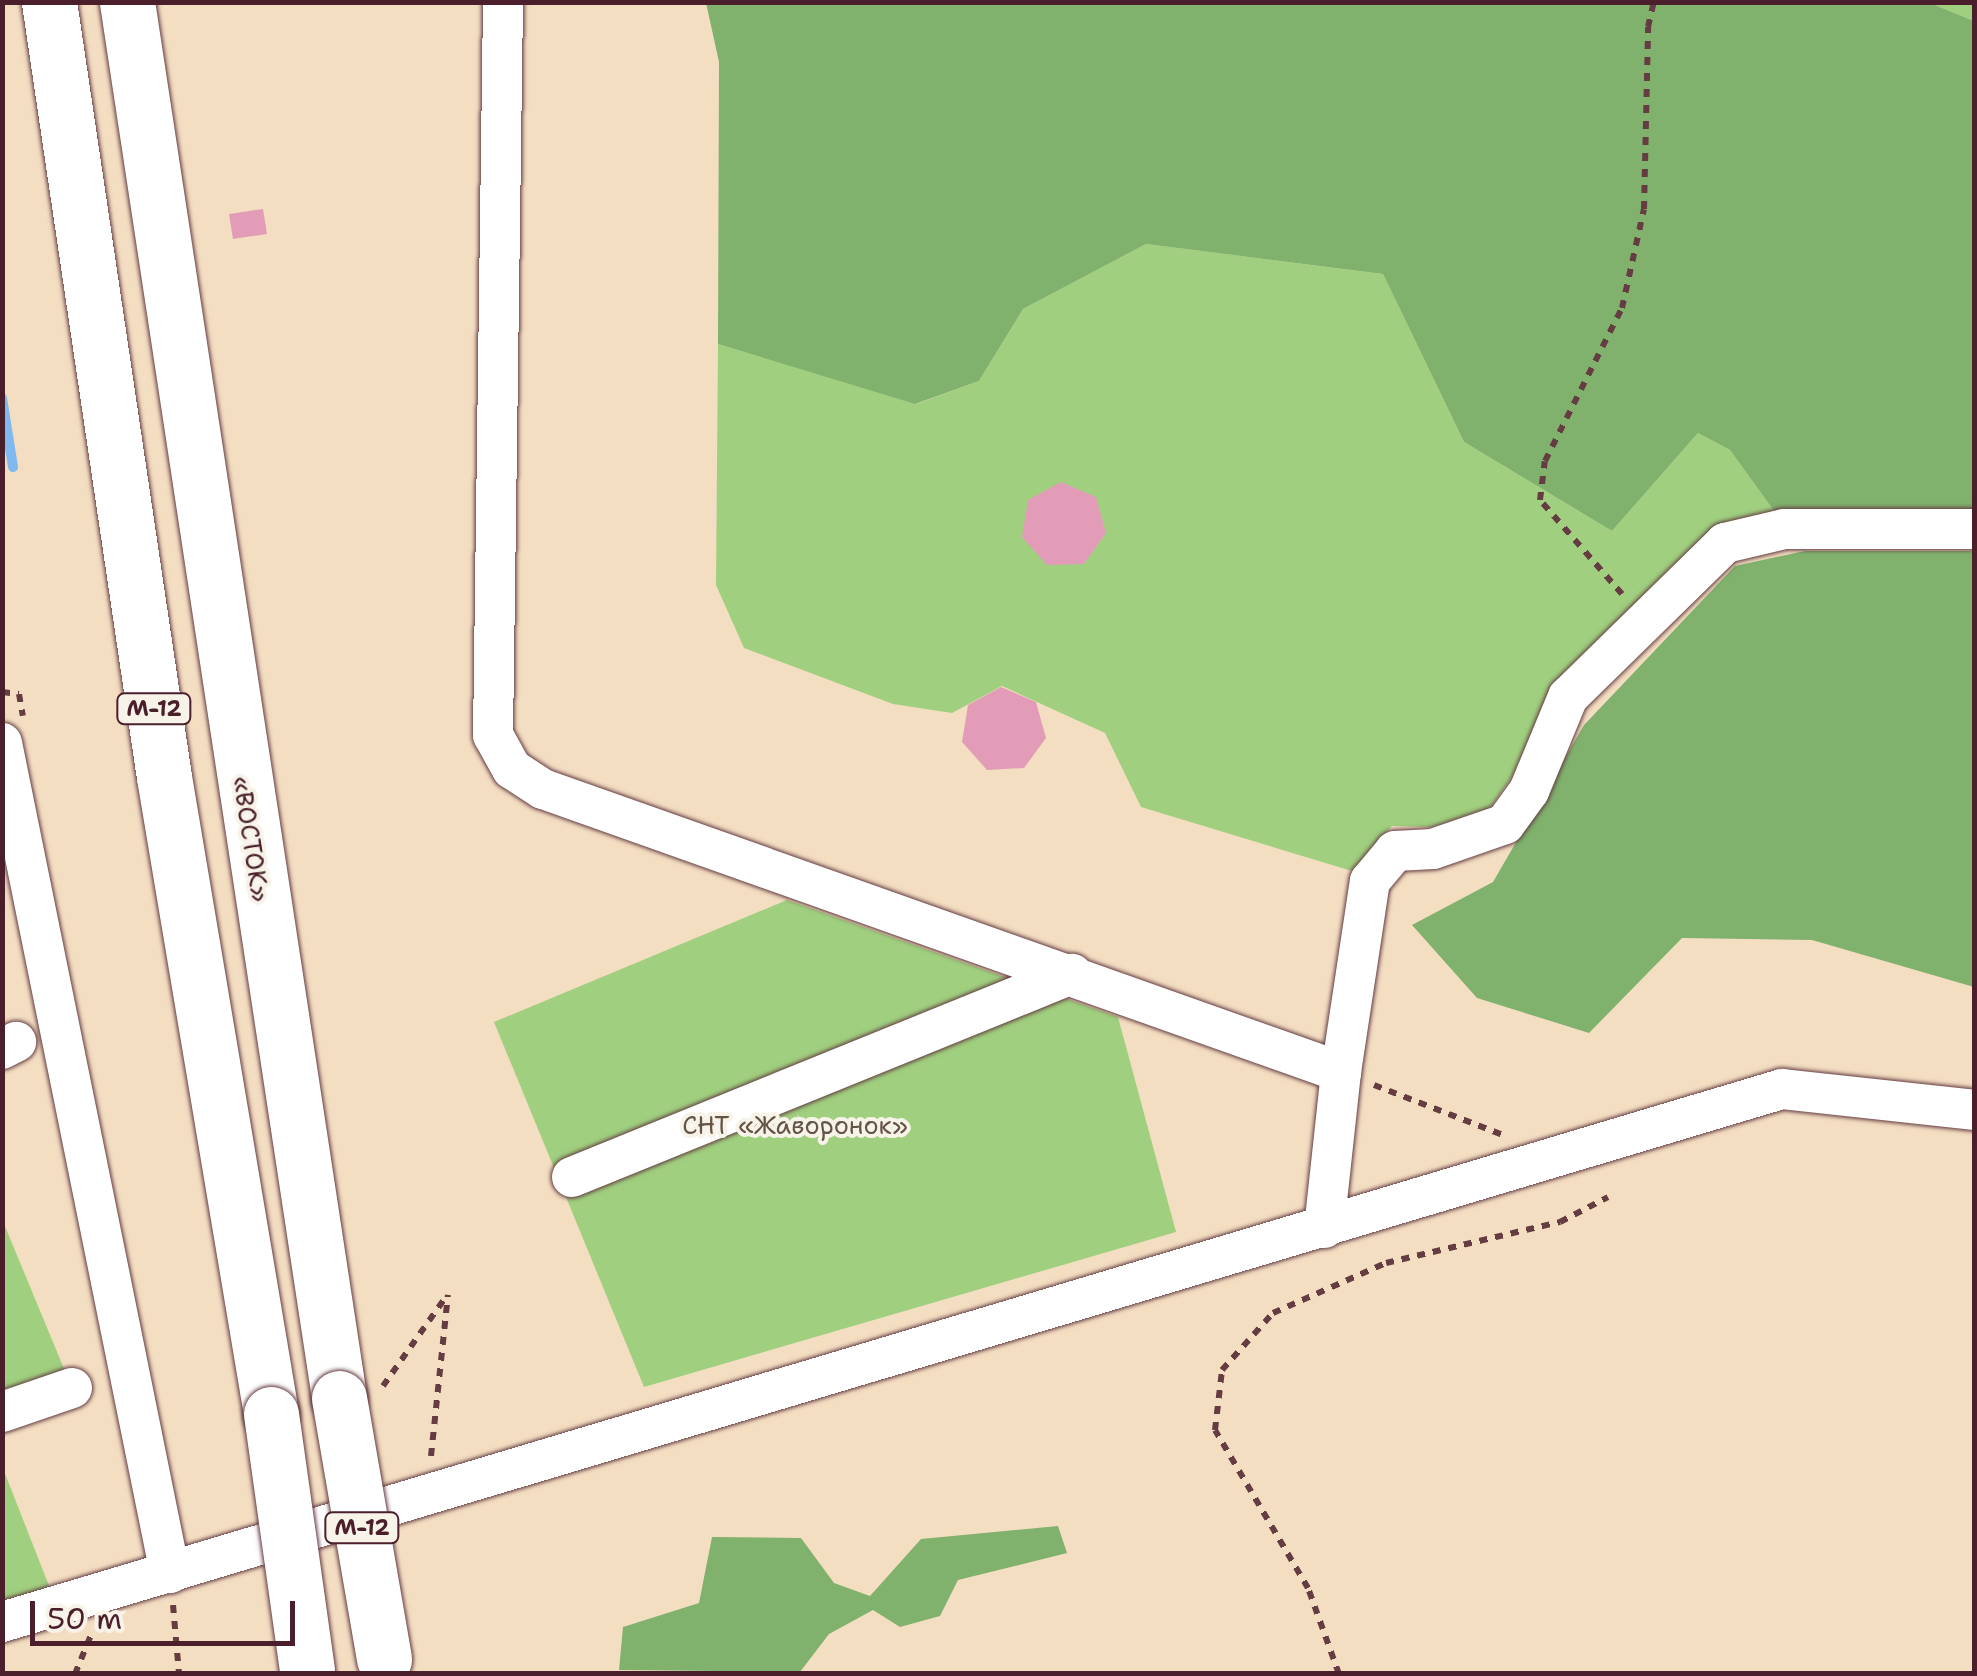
<!DOCTYPE html>
<meta charset="utf-8">
<style>
body{margin:0}
#map{position:relative;width:1977px;height:1676px;overflow:hidden;background:#f4dec2;font-family:"Shantell Sans",sans-serif}
div>[style]{position:absolute}
[style*='--x']{left:calc(var(--x)*1px);top:calc(var(--y)*1px);width:calc(var(--w)*1px);rotate:calc(var(--a)*1deg)}
.green>*{inset:0;background:#a0d07f}
.forest>*{inset:0;background:#80b26e}
.stream>*{height:10px;margin:-5px;padding:0 5px;transform-origin:5px;border-radius:5px;background:#7fb9f0}
.building>*{inset:0;background:#e29cb8}
.path>*{height:6px;margin-top:-3px;transform-origin:0;background:repeating-linear-gradient(90deg,#643c42 0 8px,transparent 0 16px)}
.roads{filter:drop-shadow(0 0 2px #643c42) drop-shadow(0 0 2px #643c42)}
.minor>*{height:40px;margin:-20px;padding:0 20px;transform-origin:20px;border-radius:20px;background:#fff}
.highway>*{height:55px;margin:-27.5px;padding:0 27.5px;transform-origin:27.5px;border-radius:27.5px;background:#fff}
.bridges{filter:drop-shadow(0 0 2px #643c42) drop-shadow(0 0 2px #643c42)}
.highway-bridge>*{height:55px;margin:-27.5px;padding:0 27.5px;transform-origin:27.5px;border-radius:27.5px;background:#fff}
span{translate:-50% -50%;white-space:nowrap;text-align:center;line-height:1.15;-webkit-text-stroke:8px #f7f3e8;paint-order:stroke}
.shield-label span{padding:2px 8px;background:#f7f3e8;border:2px solid;border-radius:8px;-webkit-text-stroke-width:0}
.shield-label{font-size:22px;color:#4a1f2b;font-weight:700}
.street-label{font-size:25px;color:#4a1f2b}
.park-label{font-size:25px;color:#645444}
.frame{position:absolute;inset:0;border:5px solid #4a1f2b;pointer-events:none}
.scale{position:absolute;left:30px;top:1601px;width:265px;height:45px;box-sizing:border-box;border:5px solid #4a1f2b;border-top:0;padding-left:12px;font-size:30px;line-height:35px;white-space:nowrap;color:#4a1f2b;-webkit-text-stroke:8px #f7f3e8;paint-order:stroke}
</style>
<div id="map">
<div class="green">
<i style="clip-path:polygon(1930px 3px,1974px 3px,1974px 21px)"></i>
<i style="clip-path:polygon(1146px 244px,1383px 274px,1464px 442px,1612px 531px,1698px 433px,1730px 450px,1779px 518px,1550px 691px,1512px 777px,1490px 808px,1432px 827px,1392px 826px,1352px 871px,1141px 807px,1105px 733px,1002px 686px,952px 713px,893px 704px,744px 648px,716px 585px,718px 344px,916px 404px,979px 381px,1023px 309px)"></i>
<i style="clip-path:polygon(787px 900px,1118px 1017px,1176px 1232px,644px 1387px,494px 1022px)"></i>
<i style="clip-path:polygon(2px 1219px,72px 1388px,2px 1412px)"></i>
<i style="clip-path:polygon(2px 1466px,57px 1606px,2px 1622px)"></i>
</div>
<div class="forest">
<i style="clip-path:polygon(706px 3px,1930px 3px,1974px 21px,1974px 516px,1779px 518px,1730px 450px,1698px 433px,1612px 531px,1464px 442px,1383px 274px,1146px 244px,1023px 309px,979px 381px,915px 404px,718px 344px,719px 62px)"></i>
<i style="clip-path:polygon(1805px 551px,1974px 551px,1974px 987px,1812px 940px,1682px 938px,1589px 1033px,1477px 998px,1412px 925px,1493px 882px,1584px 725px,1735px 566px)"></i>
<i style="clip-path:polygon(1058px 1526px,1067px 1553px,958px 1580px,940px 1616px,900px 1627px,873px 1610px,829px 1634px,800px 1672px,619px 1670px,623px 1627px,699px 1603px,712px 1537px,801px 1538px,834px 1583px,870px 1596px,921px 1539px)"></i>
</div>
<div class="stream">
<i style="--x:2;--y:398;--w:70;--a:80.9"></i>
</div>
<div class="building">
<i style="clip-path:polygon(263px 209px,267px 234px,233px 239px,229px 214px)"></i>
<i style="clip-path:polygon(1061px 482px,1096px 497px,1106px 533px,1084px 564px,1047px 565px,1022px 537px,1028px 500px)"></i>
<i style="clip-path:polygon(1001px 687px,1036px 702px,1046px 738px,1024px 768px,987px 770px,962px 742px,968px 705px)"></i>
</div>
<div class="path">
<i style="--x:1622;--y:594;--w:125;--a:-131.1"></i>
<i style="--x:1540;--y:500;--w:39;--a:-83"></i>
<i style="--x:1545;--y:461;--w:171;--a:-63.3"></i>
<i style="--x:1622;--y:308;--w:101;--a:-77.5"></i>
<i style="--x:1644;--y:209;--w:182;--a:-88.7"></i>
<i style="--x:1648;--y:27;--w:26;--a:-77"></i>
<i style="--x:2;--y:692;--w:17;--a:7"></i>
<i style="--x:19;--y:694;--w:22;--a:80"></i>
<i style="--x:1374;--y:1085;--w:138;--a:21.2"></i>
<i style="--x:383;--y:1386;--w:108;--a:-54.8"></i>
<i style="--x:431;--y:1456;--w:162;--a:-84"></i>
<i style="--x:173;--y:1605;--w:69;--a:85"></i>
<i style="--x:75;--y:1674;--w:42;--a:-67.7"></i>
<i style="--x:1339;--y:1674;--w:91;--a:-109.8"></i>
<i style="--x:1308;--y:1588;--w:183;--a:-120.5"></i>
<i style="--x:1215;--y:1430;--w:60;--a:-83.3"></i>
<i style="--x:1222;--y:1370;--w:76;--a:-48.2"></i>
<i style="--x:1273;--y:1313;--w:124;--a:-23.9"></i>
<i style="--x:1386;--y:1263;--w:179;--a:-13.3"></i>
<i style="--x:1560;--y:1222;--w:54;--a:-27.5"></i>
</div>
<div class="roads">
<div class="minor">
<i style="--x:503;--y:2;--w:733;--a:90.78"></i>
<i style="--x:493;--y:735;--w:39;--a:61"></i>
<i style="--x:512;--y:769;--w:37;--a:33"></i>
<i style="--x:543;--y:789;--w:847;--a:19.53"></i>
<i style="--x:1341;--y:1072;--w:157;--a:96.2"></i>
<i style="--x:2;--y:743;--w:847;--a:78.56"></i>
<i style="--x:2;--y:1049;--w:16;--a:-27"></i>
<i style="--x:1341;--y:1072;--w:193;--a:-81.4"></i>
<i style="--x:1370;--y:881;--w:39;--a:-50"></i>
<i style="--x:1395;--y:851;--w:38;--a:-3"></i>
<i style="--x:1433;--y:849;--w:76;--a:-19.1"></i>
<i style="--x:1505;--y:824;--w:41;--a:-54"></i>
<i style="--x:1529;--y:791;--w:102;--a:-67.5"></i>
<i style="--x:1568;--y:697;--w:220;--a:-44.4"></i>
<i style="--x:1725;--y:543;--w:61;--a:-13.3"></i>
<i style="--x:1784;--y:529;--w:190;--a:0"></i>
<i style="--x:572;--y:1177;--w:540;--a:-22.1"></i>
<i style="--x:2;--y:1412;--w:74;--a:-18.9"></i>
<i style="--x:2;--y:1622;--w:1858;--a:-16.67"></i>
<i style="--x:1782;--y:1089;--w:193;--a:6.2"></i>
</div>
<div class="highway">
<i style="--x:49;--y:2;--w:783;--a:81.56"></i>
<i style="--x:164;--y:777;--w:646;--a:80.46"></i>
<i style="--x:127;--y:2;--w:1412;--a:81.36"></i>
</div>
</div>
<div class="bridges">
<div class="highway-bridge">
<i style="--x:339;--y:1398;--w:265;--a:80.2"></i>
<i style="--x:271;--y:1414;--w:259;--a:82"></i>
</div>
</div>
<div class="shield-label">
<span style="left:154px;top:709px">М-12</span>
<span style="left:362px;top:1528px">М-12</span>
</div>
<div class="street-label">
<span style="left:251px;top:839px;rotate:81deg">«ВОСТОК»</span>
</div>
<div class="park-label">
<span style="left:795px;top:1125px">СНТ «Жаворонок»</span>
</div>
<div class="frame"></div>
<div class="scale">50 m</div>
</div>
